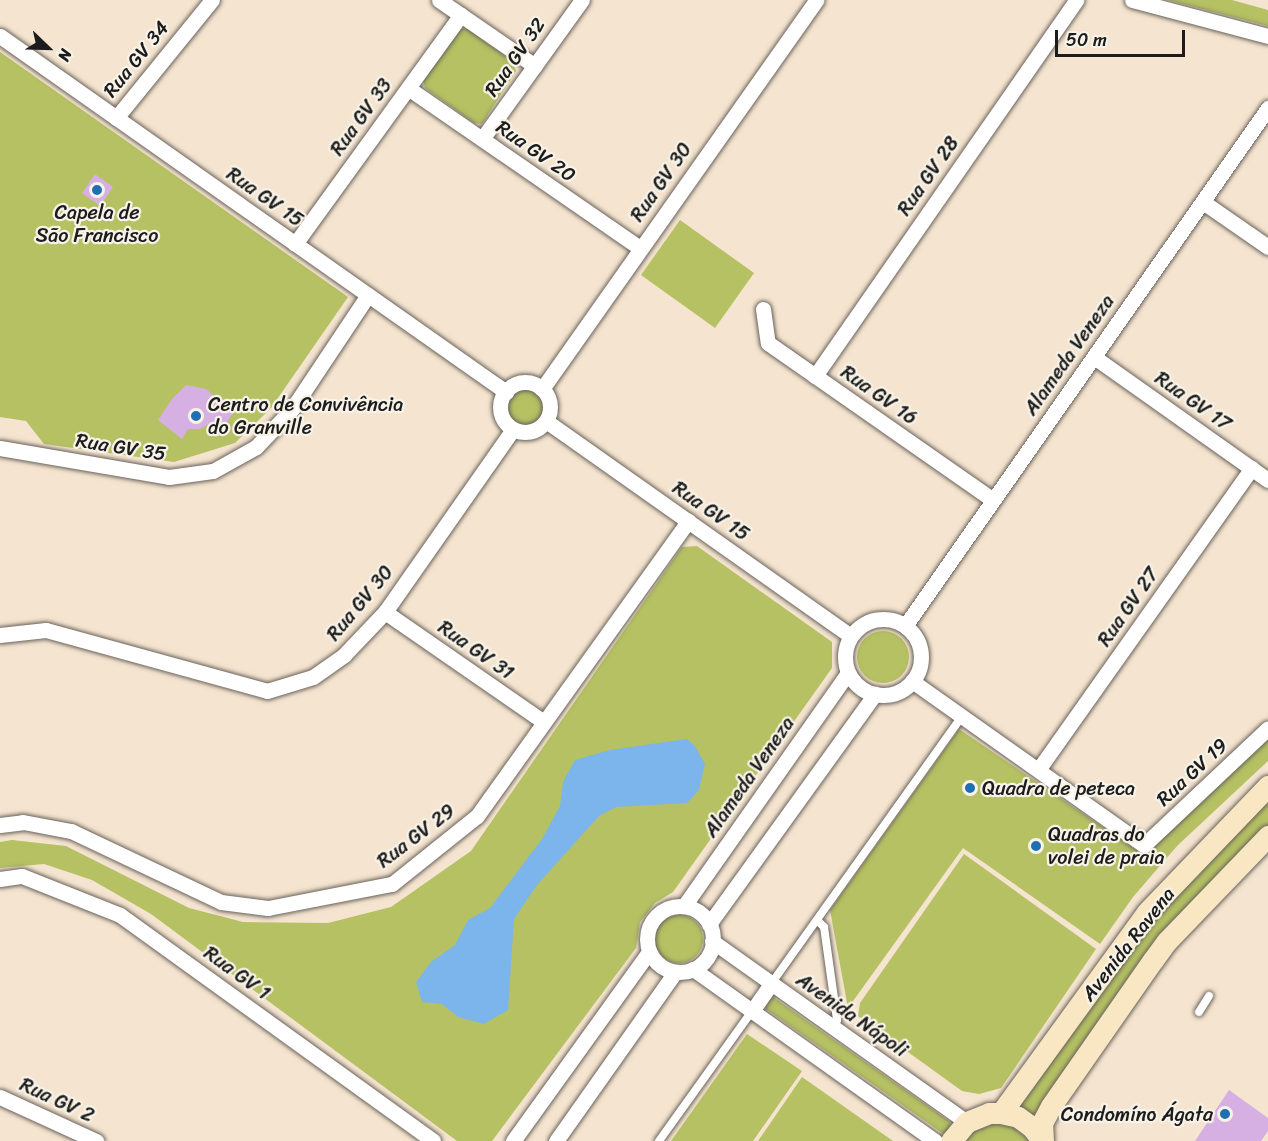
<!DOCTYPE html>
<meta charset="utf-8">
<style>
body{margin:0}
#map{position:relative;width:1268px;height:1141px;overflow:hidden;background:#f5e4cf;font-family:Sriracha,sans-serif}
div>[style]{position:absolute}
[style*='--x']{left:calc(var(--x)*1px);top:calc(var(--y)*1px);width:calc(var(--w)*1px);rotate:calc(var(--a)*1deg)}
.green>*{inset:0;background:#b5c163}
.round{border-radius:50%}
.water>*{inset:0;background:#7cb4ec}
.building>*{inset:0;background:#d6b0e2}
.roads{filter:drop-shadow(0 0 2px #68625b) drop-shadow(0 0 2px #68625b)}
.service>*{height:8px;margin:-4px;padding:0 4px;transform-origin:4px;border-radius:4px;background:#fff}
.minor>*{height:15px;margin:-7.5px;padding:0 7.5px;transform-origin:7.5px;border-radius:7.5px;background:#fff}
.minor>.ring{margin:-7.5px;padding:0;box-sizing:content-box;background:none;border:15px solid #fff;border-radius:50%}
.secondary>*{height:21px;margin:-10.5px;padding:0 10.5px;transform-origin:10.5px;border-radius:10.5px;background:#f9e7c3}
.dots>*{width:16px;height:16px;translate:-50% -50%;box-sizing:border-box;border:3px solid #f7f3e8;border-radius:50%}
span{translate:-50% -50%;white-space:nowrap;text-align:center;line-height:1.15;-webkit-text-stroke:4.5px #f7f3e8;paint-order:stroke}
.street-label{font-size:20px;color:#1c1c1c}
.poi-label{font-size:20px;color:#1c1c1c}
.left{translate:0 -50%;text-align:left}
.right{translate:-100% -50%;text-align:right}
.north{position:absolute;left:18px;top:18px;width:60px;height:60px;-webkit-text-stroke:4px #f7f3e8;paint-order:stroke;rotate:113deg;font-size:16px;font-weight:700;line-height:24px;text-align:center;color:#1c1c1c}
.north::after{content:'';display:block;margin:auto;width:21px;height:27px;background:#1c1c1c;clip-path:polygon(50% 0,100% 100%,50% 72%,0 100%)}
.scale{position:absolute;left:1055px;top:30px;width:130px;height:27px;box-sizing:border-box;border:3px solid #1c1c1c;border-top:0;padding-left:8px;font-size:18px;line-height:21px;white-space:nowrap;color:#1c1c1c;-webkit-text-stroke:4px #f7f3e8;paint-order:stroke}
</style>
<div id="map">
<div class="green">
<i style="clip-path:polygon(1168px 0,1232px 0,1268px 10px,1268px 26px)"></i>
<i style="clip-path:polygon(460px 29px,468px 29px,512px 61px,516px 71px,482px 124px,474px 123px,425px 88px,423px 80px)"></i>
<i style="clip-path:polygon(0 52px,348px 297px,271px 408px,235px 443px,174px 462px,44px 444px,26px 421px,0 417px)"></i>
<i style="clip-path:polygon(680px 220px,754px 273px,715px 328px,641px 275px)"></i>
<i class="round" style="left:507px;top:389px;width:36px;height:36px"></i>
<i style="clip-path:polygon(697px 546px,832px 642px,832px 668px,673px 892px,655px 903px,640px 922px,636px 948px,492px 1141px,457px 1141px,151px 914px,92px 880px,44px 864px,0 868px,0 842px,12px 840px,66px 846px,189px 908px,243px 922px,328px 923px,391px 907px,471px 851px,682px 547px)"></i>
<i class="round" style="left:857px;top:631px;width:52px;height:52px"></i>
<i style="clip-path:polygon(959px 729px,1142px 854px,1268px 738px,1268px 761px,1177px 846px,1133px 897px,1100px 944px,963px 848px,848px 1008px,830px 910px)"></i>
<i style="clip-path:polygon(1268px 797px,1268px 829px,1037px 1122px,1014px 1110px,1141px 932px)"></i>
<i style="clip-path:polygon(964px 854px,1096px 949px,1001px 1088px,979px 1094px,962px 1091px,858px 1016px,860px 1003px)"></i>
<i class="round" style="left:655px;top:915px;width:48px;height:48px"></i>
<i style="clip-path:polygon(773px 997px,949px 1121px,951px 1126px,946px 1133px,942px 1133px,766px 1009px,764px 1005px,769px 998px)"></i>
<i style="clip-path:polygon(747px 1034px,802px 1071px,753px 1141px,671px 1141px)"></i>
<i style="clip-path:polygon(802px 1077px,893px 1141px,758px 1141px)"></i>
<i style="clip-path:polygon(992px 1123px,1014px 1127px,1030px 1141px,964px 1141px,972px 1132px)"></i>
</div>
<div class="water">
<i style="clip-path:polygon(687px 739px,695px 746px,705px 764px,699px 790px,687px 803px,616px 807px,599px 816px,537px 885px,514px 919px,508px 1010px,484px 1024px,458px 1017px,442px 1004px,422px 1002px,416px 982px,431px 962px,455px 945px,468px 920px,490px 908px,542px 839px,560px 806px,563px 782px,575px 760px,610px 750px)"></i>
</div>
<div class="building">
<i style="clip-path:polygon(95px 174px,113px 187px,100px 206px,82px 193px)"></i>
<i style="clip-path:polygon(186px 385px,206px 389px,234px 412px,222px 429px,212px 422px,200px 429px,188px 429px,182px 439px,158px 420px,172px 399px)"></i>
<i style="clip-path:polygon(1229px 1090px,1268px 1118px,1268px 1131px,1261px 1141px,1195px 1141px)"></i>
</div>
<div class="roads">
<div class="service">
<i style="--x:817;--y:920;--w:10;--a:45"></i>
<i style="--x:824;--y:927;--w:94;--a:82"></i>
<i style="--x:837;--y:1020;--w:9;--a:111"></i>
<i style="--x:771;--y:984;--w:329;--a:-54.5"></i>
<i style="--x:1199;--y:1012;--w:19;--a:-58"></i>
<i style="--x:659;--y:1141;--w:160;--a:-54.4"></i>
</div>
<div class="minor">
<i style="--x:439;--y:0;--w:116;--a:34.5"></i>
<i style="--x:1132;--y:0;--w:141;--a:14.8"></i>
<i style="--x:0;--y:36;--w:619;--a:35.13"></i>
<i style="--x:408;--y:88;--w:282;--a:34.6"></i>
<i style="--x:116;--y:118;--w:152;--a:-50.9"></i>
<i style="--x:482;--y:139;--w:171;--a:-54.3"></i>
<i style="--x:1203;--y:202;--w:79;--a:34.7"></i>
<i style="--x:295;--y:244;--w:283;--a:-54.1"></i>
<i style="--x:763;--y:309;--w:34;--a:82"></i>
<i style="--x:768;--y:343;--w:274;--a:34.9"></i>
<i style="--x:1094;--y:357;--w:213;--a:35.3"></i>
<i style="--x:815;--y:376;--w:458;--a:-55.2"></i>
<i class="ring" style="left:500px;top:382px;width:35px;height:35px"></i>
<i style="--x:542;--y:389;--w:476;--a:-54.8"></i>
<i style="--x:546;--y:421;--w:373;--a:35.2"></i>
<i style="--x:0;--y:448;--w:171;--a:9.7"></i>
<i style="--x:169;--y:477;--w:44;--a:-7.8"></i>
<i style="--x:213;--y:471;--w:49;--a:-29.2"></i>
<i style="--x:256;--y:447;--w:52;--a:-46.5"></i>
<i style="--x:292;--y:409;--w:137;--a:-56.3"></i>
<i style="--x:385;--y:612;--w:193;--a:34.7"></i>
<i class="ring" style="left:845px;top:619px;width:61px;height:61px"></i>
<i style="--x:905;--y:626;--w:633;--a:-54.98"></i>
<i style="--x:0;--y:635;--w:46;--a:-6.2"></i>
<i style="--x:46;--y:630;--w:229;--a:15.4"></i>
<i style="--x:267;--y:691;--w:48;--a:-16.9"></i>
<i style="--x:313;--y:677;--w:38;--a:-35"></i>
<i style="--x:344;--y:655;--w:59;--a:-46.4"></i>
<i style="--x:385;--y:612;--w:223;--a:-55"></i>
<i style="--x:912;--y:681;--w:284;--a:35.3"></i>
<i style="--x:1144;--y:845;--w:170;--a:-43.3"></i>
<i style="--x:1038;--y:770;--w:370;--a:-54.7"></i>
<i style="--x:0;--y:825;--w:23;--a:-7"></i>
<i style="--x:23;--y:822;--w:49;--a:10.6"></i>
<i style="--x:71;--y:831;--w:166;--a:25.3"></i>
<i style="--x:221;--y:902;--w:47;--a:7.3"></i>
<i style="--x:268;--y:908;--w:126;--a:-11"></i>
<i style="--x:392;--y:884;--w:109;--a:-38.7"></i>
<i style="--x:477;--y:816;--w:363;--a:-54.4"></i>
<i style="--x:0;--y:879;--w:22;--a:-8"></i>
<i style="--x:22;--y:876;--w:105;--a:21.7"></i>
<i style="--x:120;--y:915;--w:386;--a:35.8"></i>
<i style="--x:684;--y:906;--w:285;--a:-54.9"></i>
<i class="ring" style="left:647px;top:906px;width:51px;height:51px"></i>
<i style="--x:709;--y:924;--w:284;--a:-54.2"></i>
<i style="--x:712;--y:941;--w:313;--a:35.4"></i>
<i style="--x:693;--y:969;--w:297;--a:35.4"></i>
<i style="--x:752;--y:1011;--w:33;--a:-55"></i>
<i style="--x:0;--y:1097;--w:106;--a:24.6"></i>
<i style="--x:513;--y:1141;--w:233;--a:-54.3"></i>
<i style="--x:556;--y:1141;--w:207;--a:-54.8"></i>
</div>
<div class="secondary">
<i style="--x:1001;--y:1113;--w:248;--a:-54"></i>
<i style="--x:1147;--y:912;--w:175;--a:-46.2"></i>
<i style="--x:951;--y:1141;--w:25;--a:-50"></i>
<i style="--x:967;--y:1122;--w:24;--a:-22"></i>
<i style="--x:989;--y:1113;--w:12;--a:0"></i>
<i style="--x:1001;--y:1113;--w:17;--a:13"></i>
<i style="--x:1018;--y:1117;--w:17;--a:36"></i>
<i style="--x:1032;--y:1127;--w:17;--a:54"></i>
<i style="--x:1043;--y:1141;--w:18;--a:-93"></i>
<i style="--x:1042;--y:1123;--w:19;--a:-62"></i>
<i style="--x:1051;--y:1106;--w:178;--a:-55.1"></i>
<i style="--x:1153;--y:960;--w:24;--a:-54"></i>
<i style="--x:1167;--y:941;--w:146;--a:-46.1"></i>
</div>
</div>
<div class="dots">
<i style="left:97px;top:190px;background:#1f6fb2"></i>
<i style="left:196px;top:416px;background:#1f6fb2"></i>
<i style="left:970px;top:788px;background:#1f6fb2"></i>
<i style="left:1036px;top:846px;background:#1f6fb2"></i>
<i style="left:1225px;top:1114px;background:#1f6fb2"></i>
</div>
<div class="street-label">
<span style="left:515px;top:57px;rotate:-55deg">Rua GV 32</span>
<span style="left:136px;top:59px;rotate:-51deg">Rua GV 34</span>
<span style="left:361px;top:117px;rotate:-54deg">Rua GV 33</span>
<span style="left:536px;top:151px;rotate:35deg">Rua GV 20</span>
<span style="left:928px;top:176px;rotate:-55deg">Rua GV 28</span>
<span style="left:661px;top:182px;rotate:-55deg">Rua GV 30</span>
<span style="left:265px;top:197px;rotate:35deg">Rua GV 15</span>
<span style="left:1069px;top:355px;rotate:-55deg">Alameda Veneza</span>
<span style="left:879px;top:395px;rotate:35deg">Rua GV 16</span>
<span style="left:1193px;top:401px;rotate:35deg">Rua GV 17</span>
<span style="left:121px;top:447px;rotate:9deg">Rua GV 35</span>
<span style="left:711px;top:511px;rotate:35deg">Rua GV 15</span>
<span style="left:360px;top:603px;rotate:-50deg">Rua GV 30</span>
<span style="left:1128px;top:607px;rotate:-55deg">Rua GV 27</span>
<span style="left:476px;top:650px;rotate:35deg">Rua GV 31</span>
<span style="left:1192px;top:772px;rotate:-43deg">Rua GV 19</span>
<span style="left:749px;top:777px;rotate:-55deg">Alameda Veneza</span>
<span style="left:416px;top:836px;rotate:-37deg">Rua GV 29</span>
<span style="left:1128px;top:944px;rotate:-52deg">Avenida Ravena</span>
<span style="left:237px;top:973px;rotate:36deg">Rua GV 1</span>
<span style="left:852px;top:1015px;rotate:35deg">Avenida Nápoli</span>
<span style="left:57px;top:1100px;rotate:25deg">Rua GV 2</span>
</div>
<div class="poi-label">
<span style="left:97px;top:224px">Capela de<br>São Francisco</span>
<span class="left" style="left:208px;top:416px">Centro de Convivência<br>do Granville</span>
<span class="left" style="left:982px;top:788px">Quadra de peteca</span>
<span class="left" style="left:1048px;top:846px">Quadras do<br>volei de praia</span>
<span class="right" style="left:1213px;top:1114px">Condomíno Ágata</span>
</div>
<div class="north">N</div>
<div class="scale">50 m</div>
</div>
